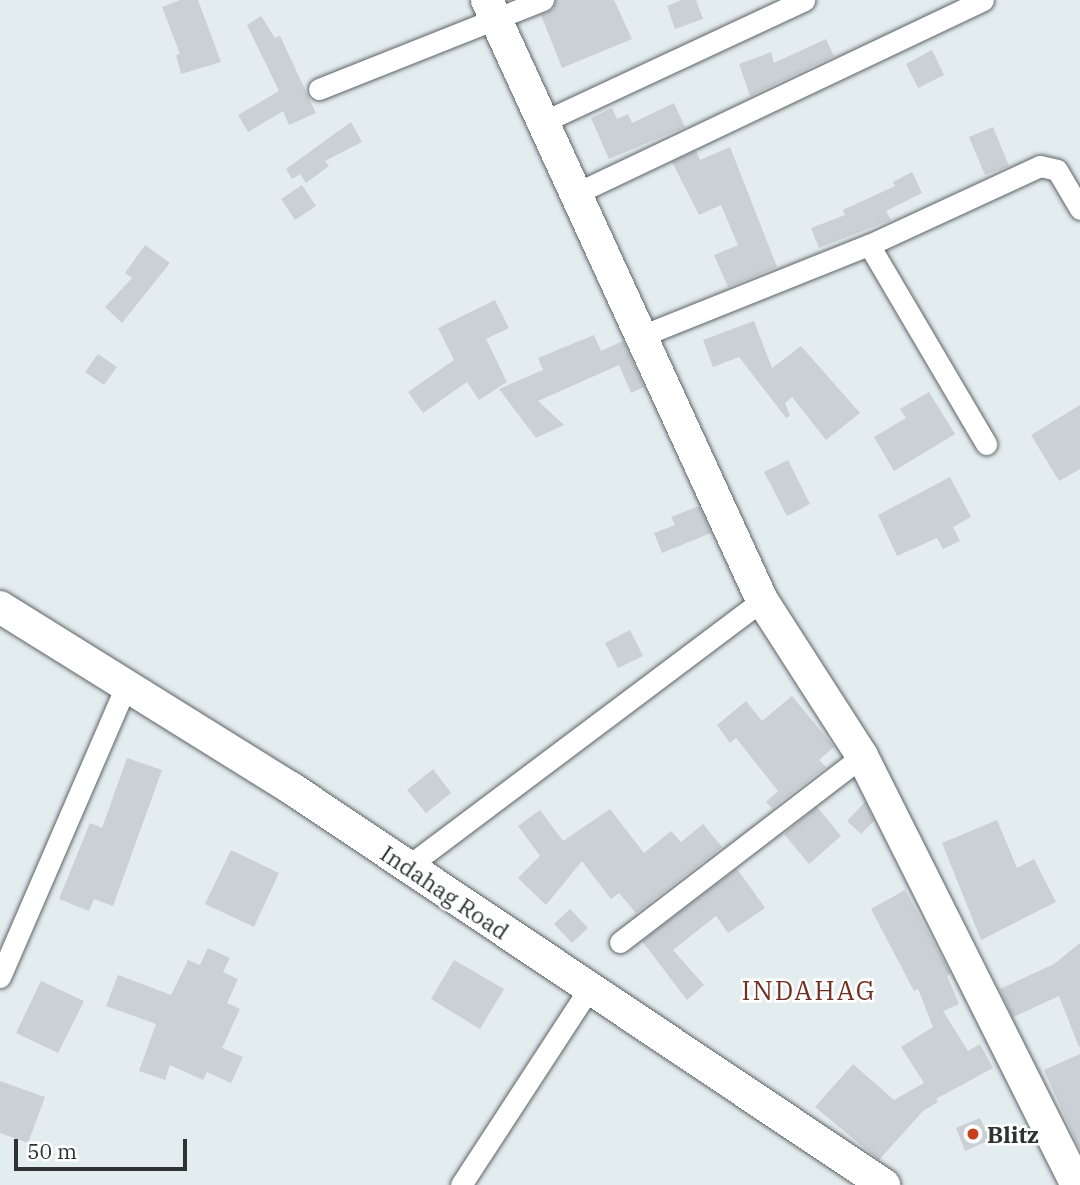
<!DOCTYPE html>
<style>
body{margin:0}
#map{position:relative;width:1080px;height:1185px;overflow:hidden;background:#e3ecef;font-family:"IBM Plex Serif",serif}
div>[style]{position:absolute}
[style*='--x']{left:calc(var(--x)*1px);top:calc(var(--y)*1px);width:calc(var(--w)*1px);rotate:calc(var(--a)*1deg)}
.building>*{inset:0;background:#cbd0d6}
.roads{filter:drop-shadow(0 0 2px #5d6466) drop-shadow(0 0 2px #5d6466)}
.street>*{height:21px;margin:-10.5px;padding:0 10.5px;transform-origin:10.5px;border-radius:10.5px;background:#fff}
.secondary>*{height:32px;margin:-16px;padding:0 16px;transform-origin:16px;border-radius:16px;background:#fff}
.dots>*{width:19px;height:19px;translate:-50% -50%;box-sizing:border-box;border:4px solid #fff;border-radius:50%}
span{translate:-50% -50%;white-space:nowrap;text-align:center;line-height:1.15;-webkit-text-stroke:5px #fff;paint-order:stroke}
.street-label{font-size:23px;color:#2f3233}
.poi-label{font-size:23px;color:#2f3233;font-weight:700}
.left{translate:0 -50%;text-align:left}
.quarter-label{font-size:26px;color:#732f1f;letter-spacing:2px}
.scale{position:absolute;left:14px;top:1139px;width:173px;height:32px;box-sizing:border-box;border:4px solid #2f3233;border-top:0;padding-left:9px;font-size:21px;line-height:24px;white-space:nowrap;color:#2f3233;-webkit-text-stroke:5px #fff;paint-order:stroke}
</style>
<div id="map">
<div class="building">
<i style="clip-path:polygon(180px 0,198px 0,221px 62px,181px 74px,176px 55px,180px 54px,162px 7px)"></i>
<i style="clip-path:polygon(556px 0,614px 0,632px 39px,562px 68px,541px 15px,553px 9px)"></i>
<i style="clip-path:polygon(682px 0,696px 0,703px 19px,675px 29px,667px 6px)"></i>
<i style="clip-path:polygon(261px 16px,275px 38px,280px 36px,316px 113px,289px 125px,283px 111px,248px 132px,238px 115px,279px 91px,247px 25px)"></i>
<i style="clip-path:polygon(826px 39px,834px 56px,750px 96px,739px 64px,771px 52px,774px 63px)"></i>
<i style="clip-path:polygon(932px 50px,944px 75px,918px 88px,906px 64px)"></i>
<i style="clip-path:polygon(674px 103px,685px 127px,609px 159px,591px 118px,612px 108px,617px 119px,628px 114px,632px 123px)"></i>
<i style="clip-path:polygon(351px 122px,362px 142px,325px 161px,329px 166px,306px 183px,300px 174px,292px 179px,286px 169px)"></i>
<i style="clip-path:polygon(993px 127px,1009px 166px,985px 175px,969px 137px)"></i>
<i style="clip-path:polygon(730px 147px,777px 267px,728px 287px,714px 255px,738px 245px,721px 205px,699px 215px,672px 162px,696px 151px,700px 160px)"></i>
<i style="clip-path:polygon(912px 172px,922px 193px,886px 211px,891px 220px,819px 248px,811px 228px,845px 215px,843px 210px,895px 186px,893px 182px)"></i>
<i style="clip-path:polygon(302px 185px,316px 206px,295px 220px,281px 199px)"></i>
<i style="clip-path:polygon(145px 245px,170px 263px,122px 323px,105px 307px,132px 278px,125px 273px)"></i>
<i style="clip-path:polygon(495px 300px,509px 328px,486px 339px,507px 382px,479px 400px,467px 382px,423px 413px,408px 392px,454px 360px,438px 328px)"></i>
<i style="clip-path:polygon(754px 321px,772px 368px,801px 346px,860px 413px,826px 440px,792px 397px,785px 403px,790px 416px,786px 418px,739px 357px,713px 367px,703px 340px)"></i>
<i style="clip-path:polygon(594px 335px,601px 351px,623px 341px,644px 387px,631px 393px,619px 365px,538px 401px,564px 425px,536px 438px,499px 389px,543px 370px,538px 358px)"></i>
<i style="clip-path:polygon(98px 354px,117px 367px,104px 385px,85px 372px)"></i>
<i style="clip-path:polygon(929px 392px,955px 434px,894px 471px,874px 437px,906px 418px,900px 409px)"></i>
<i style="clip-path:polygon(1080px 405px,1080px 469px,1059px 481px,1031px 435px)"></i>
<i style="clip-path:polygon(788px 460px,810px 504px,787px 516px,764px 472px)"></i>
<i style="clip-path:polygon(950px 477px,971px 517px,953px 527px,960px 541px,943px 549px,937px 538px,897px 556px,878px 515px)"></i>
<i style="clip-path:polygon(699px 506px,711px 533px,662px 553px,654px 533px,675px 525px,671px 517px)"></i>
<i style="clip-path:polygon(630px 630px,643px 656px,618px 668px,605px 643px)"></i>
<i style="clip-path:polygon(792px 696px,834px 747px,819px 760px,826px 767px,772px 808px,766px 802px,778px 791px,736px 738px,730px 743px,717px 725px,746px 701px,762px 721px)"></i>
<i style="clip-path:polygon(127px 758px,162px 770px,113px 906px,94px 899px,89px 911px,59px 899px,90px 823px,102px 828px)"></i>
<i style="clip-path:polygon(433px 769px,451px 793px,426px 813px,407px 790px)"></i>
<i style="clip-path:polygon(865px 802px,874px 821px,861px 834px,847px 821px)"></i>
<i style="clip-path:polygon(817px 807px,841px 836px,809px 864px,784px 834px)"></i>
<i style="clip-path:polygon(610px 809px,644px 853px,671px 831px,681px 842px,703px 824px,722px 847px,636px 913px,619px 893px,611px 899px,582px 861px,546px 905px,518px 878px,540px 856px,518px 826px,540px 810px,563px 841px)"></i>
<i style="clip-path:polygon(997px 820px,1017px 868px,1034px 859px,1056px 902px,981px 940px,942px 843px)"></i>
<i style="clip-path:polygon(231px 850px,279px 873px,254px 927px,205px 904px)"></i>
<i style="clip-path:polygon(737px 869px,765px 908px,728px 933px,716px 916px,673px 950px,704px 985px,687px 1000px,642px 941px)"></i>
<i style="clip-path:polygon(905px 890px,951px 974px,947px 976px,959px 1004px,943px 1011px,968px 1051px,980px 1044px,993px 1068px,936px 1099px,938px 1102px,923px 1111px,879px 1160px,815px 1107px,853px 1064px,894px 1100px,924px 1083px,901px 1047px,933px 1027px,918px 989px,914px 991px,871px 909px)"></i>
<i style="clip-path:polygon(570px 909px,588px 928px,572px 943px,554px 924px)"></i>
<i style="clip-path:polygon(1080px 943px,1080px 1047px,1079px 1047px,1059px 996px,1013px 1017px,1000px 989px,1054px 964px)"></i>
<i style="clip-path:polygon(208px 948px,230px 958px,223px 972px,238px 979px,227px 1003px,240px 1009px,222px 1048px,243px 1057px,231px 1083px,207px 1072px,203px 1080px,170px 1065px,165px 1080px,139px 1071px,156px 1024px,106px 1006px,118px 975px,171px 995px,188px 960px,200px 965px)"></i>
<i style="clip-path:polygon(454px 960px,504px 989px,480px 1029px,431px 999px)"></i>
<i style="clip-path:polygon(41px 981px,84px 1001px,58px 1053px,16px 1033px)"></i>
<i style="clip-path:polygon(1080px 1054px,1080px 1150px,1044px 1070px)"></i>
<i style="clip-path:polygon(0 1081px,45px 1097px,28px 1143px,0 1133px)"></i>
<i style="clip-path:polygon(980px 1118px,990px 1140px,965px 1151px,956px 1128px)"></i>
</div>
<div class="roads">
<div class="street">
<i style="--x:319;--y:89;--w:241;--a:-21.7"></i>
<i style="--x:545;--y:121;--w:286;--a:-25"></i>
<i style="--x:579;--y:192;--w:447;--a:-25.4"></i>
<i style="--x:869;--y:245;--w:231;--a:59.5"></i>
<i style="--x:641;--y:336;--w:245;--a:-21.8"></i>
<i style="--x:869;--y:245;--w:188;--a:-24.8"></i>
<i style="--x:1040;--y:166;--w:17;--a:13"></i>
<i style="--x:1057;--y:170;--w:45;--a:59.5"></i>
<i style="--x:407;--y:867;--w:444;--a:-36.9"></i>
<i style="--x:620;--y:942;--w:305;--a:-37.5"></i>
<i style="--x:0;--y:977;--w:319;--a:-66.6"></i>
<i style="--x:461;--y:1185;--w:234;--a:-56.9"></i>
</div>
<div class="secondary">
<i style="--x:487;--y:0;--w:660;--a:65.38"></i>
<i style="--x:762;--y:600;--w:185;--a:57.3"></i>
<i style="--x:862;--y:756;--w:480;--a:63.4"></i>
<i style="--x:0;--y:607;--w:343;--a:31.9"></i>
<i style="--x:291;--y:788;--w:714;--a:33.8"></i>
</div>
</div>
<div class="dots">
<i style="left:973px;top:1134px;background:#c83f1b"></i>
</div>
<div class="street-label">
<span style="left:445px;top:892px;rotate:34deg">Indahag Road</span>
</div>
<div class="poi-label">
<span class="left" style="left:987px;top:1134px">Blitz</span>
</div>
<div class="quarter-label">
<span style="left:809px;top:991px">INDAHAG</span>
</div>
<div class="scale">50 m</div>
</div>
